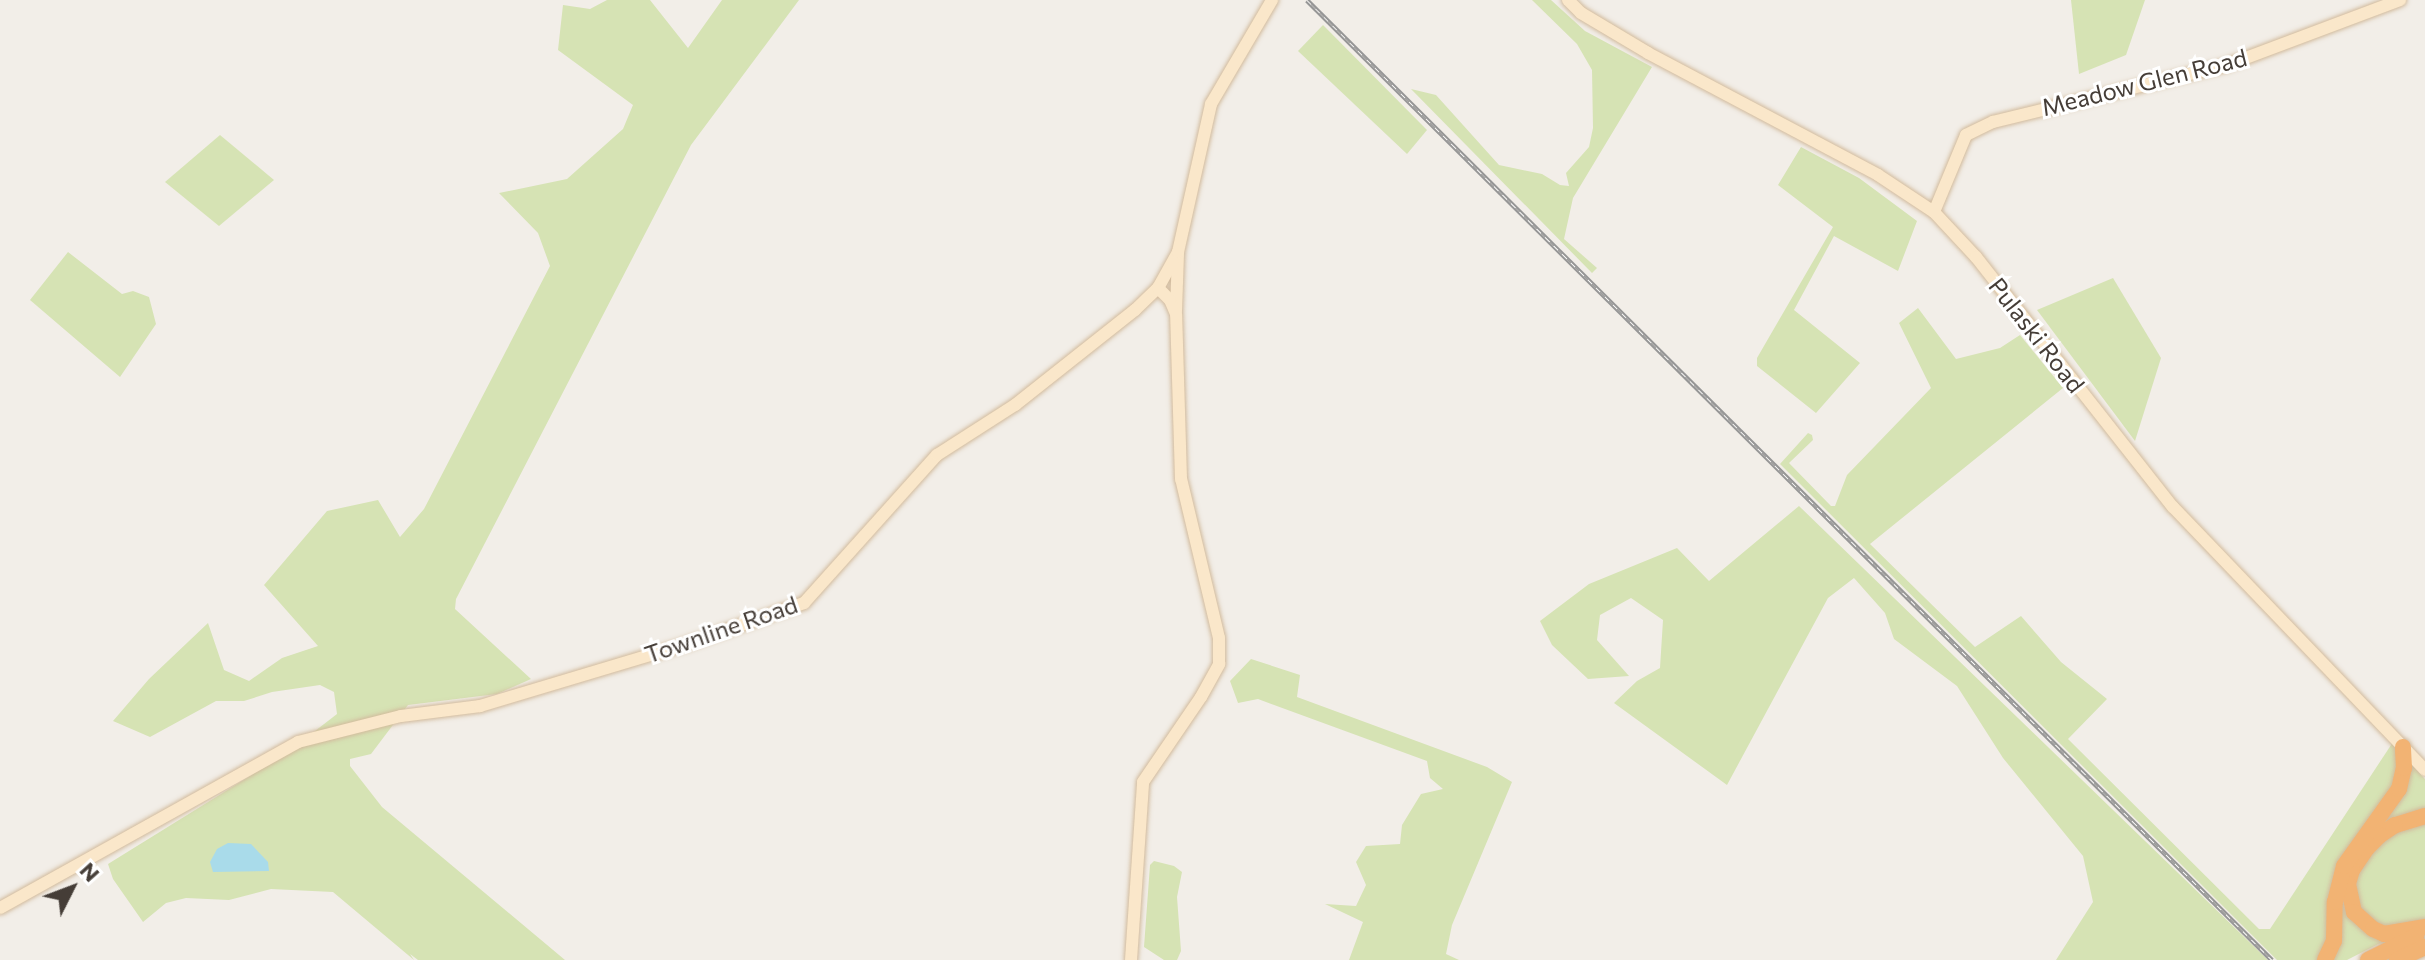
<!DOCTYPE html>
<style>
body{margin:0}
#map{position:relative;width:2425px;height:960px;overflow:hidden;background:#f2eee8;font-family:Commissioner,sans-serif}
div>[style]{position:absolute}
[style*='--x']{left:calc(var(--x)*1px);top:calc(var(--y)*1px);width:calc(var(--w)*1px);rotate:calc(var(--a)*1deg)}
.green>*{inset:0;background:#d6e3b4}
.water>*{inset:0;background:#a9dbea}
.roads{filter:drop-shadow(0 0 2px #d2bb9d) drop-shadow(0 0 2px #d2bb9d)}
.secondary>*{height:12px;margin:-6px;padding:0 6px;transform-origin:6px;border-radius:6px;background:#fae7ca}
.highway>*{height:16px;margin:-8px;padding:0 8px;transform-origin:8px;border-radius:8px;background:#f2b373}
.rail>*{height:5px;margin-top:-2.5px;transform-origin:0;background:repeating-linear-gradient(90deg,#fff 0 6px,#969696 0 12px);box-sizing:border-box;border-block:2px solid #969696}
span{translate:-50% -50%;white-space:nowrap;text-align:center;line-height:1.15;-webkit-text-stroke:6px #fff;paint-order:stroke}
.street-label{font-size:24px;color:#453d37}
.north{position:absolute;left:32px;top:848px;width:80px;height:80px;-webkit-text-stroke:6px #fff;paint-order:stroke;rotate:48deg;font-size:22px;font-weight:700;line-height:32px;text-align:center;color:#453d37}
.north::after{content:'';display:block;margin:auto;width:28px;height:36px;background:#453d37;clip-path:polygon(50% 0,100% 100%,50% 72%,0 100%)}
</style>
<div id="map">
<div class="green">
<i style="clip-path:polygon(607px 0,650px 0,688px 48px,722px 0,799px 0,691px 145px,456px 599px,455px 609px,531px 679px,497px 694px,408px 705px,371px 754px,350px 759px,350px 766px,382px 807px,565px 960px,418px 960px,410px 954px,414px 960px,333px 892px,271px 889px,229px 900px,186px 898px,166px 903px,143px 922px,113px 879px,108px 864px,284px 755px,337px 714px,334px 692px,320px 685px,272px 692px,244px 701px,216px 701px,150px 737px,113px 721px,149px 679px,208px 623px,224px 670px,249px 681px,282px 658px,318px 646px,264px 585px,327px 511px,378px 500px,400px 537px,424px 509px,550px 266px,538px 233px,499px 193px,567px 179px,623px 129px,633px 105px,558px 50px,563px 5px,590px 9px)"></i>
<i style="clip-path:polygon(1532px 0,1551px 0,1585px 31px,1652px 67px,1573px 198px,1564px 239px,1597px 268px,1592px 273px,1411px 89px,1436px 95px,1499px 165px,1542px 174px,1560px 185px,1569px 186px,1566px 173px,1589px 147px,1593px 128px,1592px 70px,1577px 44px)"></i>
<i style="clip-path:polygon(2071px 0,2145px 0,2126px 55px,2079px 74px)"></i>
<i style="clip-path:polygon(1323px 25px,1427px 130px,1407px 154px,1298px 51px)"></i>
<i style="clip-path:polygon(220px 135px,274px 180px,219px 226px,165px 182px)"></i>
<i style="clip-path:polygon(1801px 147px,1859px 178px,1917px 221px,1898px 271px,1834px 236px,1794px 310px,1860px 363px,1816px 413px,1757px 366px,1757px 358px,1833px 227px,1778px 185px)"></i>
<i style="clip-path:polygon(68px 252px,122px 294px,133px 291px,149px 297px,156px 324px,120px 377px,30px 300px)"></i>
<i style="clip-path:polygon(2113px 278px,2161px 358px,2135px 441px,2037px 310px)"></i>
<i style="clip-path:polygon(1918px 308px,1956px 359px,2000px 348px,2020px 335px,2063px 388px,1870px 544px,1975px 647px,2021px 616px,2061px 662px,2107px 699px,2068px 739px,2259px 929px,2270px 929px,2393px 742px,2399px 755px,2400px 779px,2354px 842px,2330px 947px,2321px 960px,2277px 960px,1780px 464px,1808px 433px,1812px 435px,1813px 440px,1789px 463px,1831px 506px,1835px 506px,1847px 475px,1931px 388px,1899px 323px)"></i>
<i style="clip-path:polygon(1799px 506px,2268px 960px,2056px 960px,2093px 902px,2083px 856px,2003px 758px,1957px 686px,1894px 639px,1885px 613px,1854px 578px,1828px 598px,1727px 785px,1614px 703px,1637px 681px,1660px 668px,1663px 620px,1631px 598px,1600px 615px,1597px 640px,1629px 676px,1588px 679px,1552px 645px,1540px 621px,1589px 584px,1677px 548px,1709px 581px)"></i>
<i style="clip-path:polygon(1251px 659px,1300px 675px,1297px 697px,1487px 767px,1512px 782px,1452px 925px,1446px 954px,1459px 960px,1349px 960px,1363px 922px,1325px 904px,1356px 906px,1366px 885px,1356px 862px,1366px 846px,1400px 844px,1402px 825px,1421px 794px,1443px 789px,1430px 778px,1427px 761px,1258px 699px,1238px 703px,1230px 681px)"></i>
<i style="clip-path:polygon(2410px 763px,2425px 779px,2425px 811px,2382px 828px,2345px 895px,2390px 938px,2347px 960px,2330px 960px,2340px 904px)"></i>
<i style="clip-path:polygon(2425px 819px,2425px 920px,2386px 930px,2357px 906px,2356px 874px,2368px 853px,2396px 829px)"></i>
<i style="clip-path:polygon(1154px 861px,1174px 866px,1182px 872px,1177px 897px,1181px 951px,1177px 960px,1164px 960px,1144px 947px,1150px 865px)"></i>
</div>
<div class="water">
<i style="clip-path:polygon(228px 843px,251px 844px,268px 862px,269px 871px,213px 872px,210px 862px,217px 849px)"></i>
</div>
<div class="roads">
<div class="secondary">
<i style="--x:1568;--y:0;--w:18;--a:45"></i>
<i style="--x:1581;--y:13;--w:78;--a:30.8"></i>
<i style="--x:1648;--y:53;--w:260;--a:27.9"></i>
<i style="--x:1878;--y:175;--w:67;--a:33.5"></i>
<i style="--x:1934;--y:212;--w:62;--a:47"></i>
<i style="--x:1976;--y:257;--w:318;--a:51.8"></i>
<i style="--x:2173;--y:507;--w:364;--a:46.2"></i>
<i style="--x:1934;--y:212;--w:83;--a:-67.4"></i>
<i style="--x:1966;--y:135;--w:30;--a:-26"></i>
<i style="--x:1993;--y:122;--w:241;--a:-13.7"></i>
<i style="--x:2227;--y:65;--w:185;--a:-20.6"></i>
<i style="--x:1176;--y:311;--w:58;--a:-88"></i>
<i style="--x:0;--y:908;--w:341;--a:-29.1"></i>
<i style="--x:298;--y:742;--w:106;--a:-14.2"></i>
<i style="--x:401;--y:716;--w:80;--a:-7.2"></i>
<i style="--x:480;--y:706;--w:216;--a:-16.7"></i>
<i style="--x:687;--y:644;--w:124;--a:-19.3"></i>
<i style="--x:804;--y:603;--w:199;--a:-48.1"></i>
<i style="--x:937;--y:455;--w:93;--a:-32.7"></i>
<i style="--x:1015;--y:405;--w:153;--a:-38.4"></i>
<i style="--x:1135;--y:310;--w:32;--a:-44"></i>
<i style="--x:1158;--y:288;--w:41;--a:-60.9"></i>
<i style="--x:1178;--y:252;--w:152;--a:-77.4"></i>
<i style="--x:1211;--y:104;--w:121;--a:-59.6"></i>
<i style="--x:1131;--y:960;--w:178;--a:-86.1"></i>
<i style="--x:1143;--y:782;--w:103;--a:-55.7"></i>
<i style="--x:1201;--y:697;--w:38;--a:-61"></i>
<i style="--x:1219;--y:664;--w:26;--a:-90"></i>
<i style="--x:1219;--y:638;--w:163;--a:-103.4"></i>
<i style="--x:1181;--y:479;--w:165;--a:-91.7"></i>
<i style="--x:1176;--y:314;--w:15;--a:-113"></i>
<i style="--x:1170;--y:300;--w:17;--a:-135"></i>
</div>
<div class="highway">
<i style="--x:2425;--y:816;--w:31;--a:163"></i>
<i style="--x:2395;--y:825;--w:18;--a:146"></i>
<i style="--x:2380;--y:835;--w:18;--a:135"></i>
<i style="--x:2367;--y:848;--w:27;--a:124"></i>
<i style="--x:2352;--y:870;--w:15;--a:106"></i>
<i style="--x:2348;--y:884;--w:29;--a:78"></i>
<i style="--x:2354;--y:912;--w:25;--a:42"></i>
<i style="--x:2373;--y:929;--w:12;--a:24"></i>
<i style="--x:2384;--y:934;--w:42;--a:-9.7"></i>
<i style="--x:2325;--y:960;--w:21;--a:-65"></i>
<i style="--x:2334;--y:941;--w:39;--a:-89"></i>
<i style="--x:2335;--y:902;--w:37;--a:-76"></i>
<i style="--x:2344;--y:866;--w:95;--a:-54.5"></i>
<i style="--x:2399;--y:789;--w:22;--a:-77"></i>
<i style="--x:2404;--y:768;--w:21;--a:-93"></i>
<i style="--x:2368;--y:960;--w:54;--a:-26.6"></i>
<i style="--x:2397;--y:960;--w:31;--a:-25"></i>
</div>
</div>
<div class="rail">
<i style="--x:1307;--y:0;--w:1361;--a:44.85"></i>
</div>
<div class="street-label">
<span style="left:2144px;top:82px;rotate:-14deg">Meadow Glen Road</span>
<span style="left:2037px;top:335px;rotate:52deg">Pulaski Road</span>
<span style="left:721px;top:629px;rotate:-19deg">Townline Road</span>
</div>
<div class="north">N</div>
</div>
